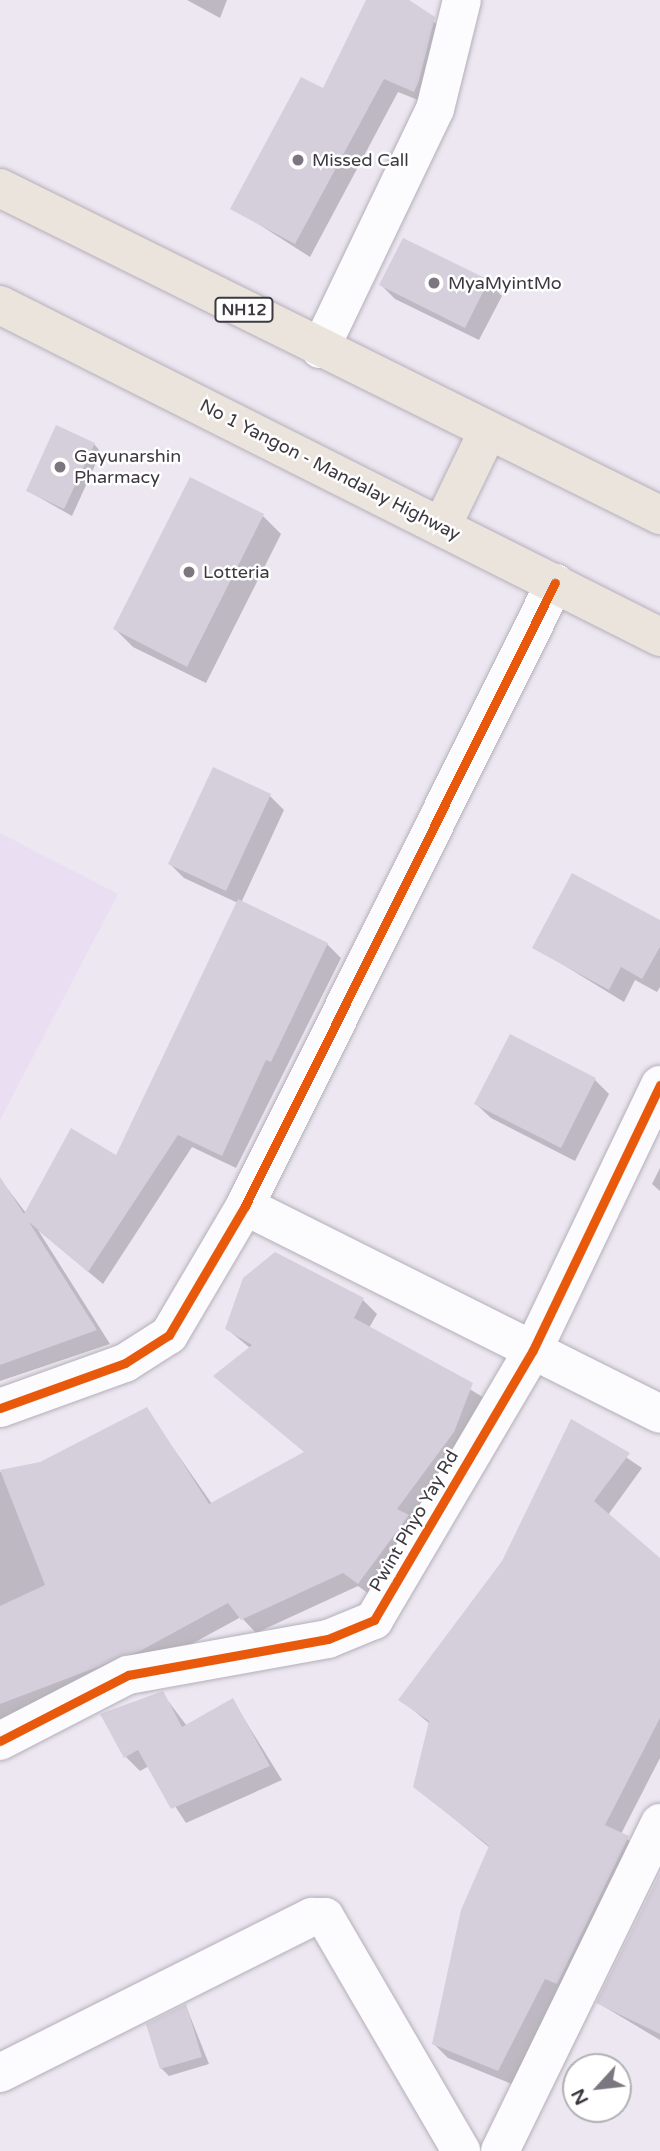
<!DOCTYPE html>
<style>
body{margin:0}
#map{position:relative;width:660px;height:2151px;overflow:hidden;background:#ede7f2;font-family:"Varela Round",sans-serif}
div>[style]{position:absolute}
[style*='--x']{left:calc(var(--x)*1px);top:calc(var(--y)*1px);width:calc(var(--w)*1px);rotate:calc(var(--a)*1deg)}
.built>*{inset:0;background:#e9def2}
.shadow>*{inset:0;background:#0003}
.building>*{inset:0;background:#d5cedb}
.roads{filter:drop-shadow(0 0 2px #b4afb8) drop-shadow(0 0 2px #b4afb8)}
.street>*{height:38px;margin:-19px;padding:0 19px;transform-origin:19px;border-radius:19px;background:#fcfbfd}
.highway>*{height:38px;margin:-19px;padding:0 19px;transform-origin:19px;border-radius:19px;background:#ebe4dd}
.cycleway>*{height:9px;margin:-4.5px;padding:0 4.5px;transform-origin:4.5px;border-radius:4.5px;background:#e8590c}
.dots>*{width:19px;height:19px;translate:-50% -50%;box-sizing:border-box;border:4px solid #fff;border-radius:50%}
span{translate:-50% -50%;white-space:nowrap;text-align:center;line-height:1.15;-webkit-text-stroke:5px #fff;paint-order:stroke}
.shield-label span{padding:2px 5px;background:#fff;border:2px solid;border-radius:5px;-webkit-text-stroke-width:0}
.shield-label{font-size:16px;color:#3e3941;font-weight:700}
.poi-label{font-size:18px;color:#3e3941}
.left{translate:0 -50%;text-align:left}
.street-label{font-size:18px;color:#3e3941}
.north{position:absolute;left:562px;top:2053px;width:70px;height:70px;box-sizing:border-box;background:#fff;border:2px solid #b2b0b3;border-radius:50%;rotate:243deg;font-size:19px;font-weight:700;line-height:28px;text-align:center;color:#3e3941}
.north::after{content:'';display:block;margin:auto;width:24px;height:32px;background:#7b767f;clip-path:polygon(50% 0,100% 100%,50% 72%,0 100%)}
</style>
<div id="map">
<div class="built">
<i style="clip-path:polygon(0 833px,118px 894px,0 1120px)"></i>
</div>
<div class="shadow">
<i style="clip-path:polygon(187px 0,227px 0,220px 18px)"></i>
<i style="clip-path:polygon(368px 0,405px 0,448px 33px,428px 104px,398px 92px,310px 257px,233px 208px,324px 91px)"></i>
<i style="clip-path:polygon(488px 282px,502px 296px,479px 340px,395px 299px,381px 285px)"></i>
<i style="clip-path:polygon(94px 444px,101px 452px,72px 516px,28px 491px)"></i>
<i style="clip-path:polygon(263px 516px,281px 534px,206px 683px,133px 647px,115px 629px)"></i>
<i style="clip-path:polygon(270px 796px,284px 810px,241px 903px,327px 944px,341px 958px,236px 1168px,192px 1147px,103px 1284px,38px 1230px,110px 1344px,0 1381px,0 1179px,26px 1213px,117px 1157px,238px 903px,184px 878px,170px 864px)"></i>
<i style="clip-path:polygon(660px 922px,660px 987px,657px 992px,635px 980px,624px 1002px,534px 947px)"></i>
<i style="clip-path:polygon(511px 1037px,595px 1080px,609px 1094px,575px 1161px,491px 1118px,476px 1104px)"></i>
<i style="clip-path:polygon(660px 1168px,660px 1191px,652px 1184px)"></i>
<i style="clip-path:polygon(363px 1300px,377px 1314px,369px 1328px,486px 1399px,372px 1596px,358px 1586px,256px 1633px,241px 1617px,155px 1664px,0 1725px,0 1472px,40px 1463px,146px 1409px,212px 1504px,305px 1453px,250px 1348px,227px 1329px)"></i>
<i style="clip-path:polygon(572px 1421px,642px 1468px,608px 1515px,660px 1560px,660px 1758px,621px 1834px,642px 1851px,512px 2084px,448px 2058px,434px 2044px,463px 1911px,490px 1848px,414px 1786px,430px 1724px,401px 1700px,504px 1562px)"></i>
<i style="clip-path:polygon(162px 1693px,187px 1726px,233px 1701px,282px 1780px,186px 1823px,149px 1766px,140px 1771px,126px 1757px)"></i>
<i style="clip-path:polygon(660px 1877px,660px 2040px,598px 2003px)"></i>
<i style="clip-path:polygon(186px 2006px,209px 2064px,169px 2076px,161px 2068px)"></i>
</div>
<div class="building">
<i style="clip-path:polygon(366px 0,409px 0,435px 17px,419px 81px,414px 92px,384px 79px,295px 244px,230px 209px,301px 77px,323px 88px)"></i>
<i style="clip-path:polygon(403px 238px,489px 280px,465px 328px,379px 285px)"></i>
<i style="clip-path:polygon(56px 425px,95px 443px,64px 509px,26px 491px)"></i>
<i style="clip-path:polygon(190px 477px,264px 514px,187px 667px,113px 629px)"></i>
<i style="clip-path:polygon(213px 767px,271px 794px,226px 891px,168px 864px)"></i>
<i style="clip-path:polygon(572px 873px,660px 920px,660px 947px,642px 979px,621px 967px,609px 990px,532px 948px)"></i>
<i style="clip-path:polygon(238px 899px,328px 943px,271px 1062px,266px 1060px,222px 1156px,178px 1135px,88px 1272px,29px 1222px,97px 1330px,0 1365px,0 1177px,24px 1214px,71px 1128px,116px 1155px)"></i>
<i style="clip-path:polygon(510px 1034px,596px 1078px,561px 1148px,474px 1104px)"></i>
<i style="clip-path:polygon(275px 1252px,364px 1298px,354px 1318px,473px 1383px,454px 1432px,397px 1509px,409px 1515px,358px 1584px,343px 1573px,241px 1620px,228px 1603px,140px 1651px,0 1704px,0 1606px,45px 1585px,0 1470px,40px 1462px,147px 1407px,209px 1504px,304px 1452px,213px 1376px,252px 1345px,225px 1329px,243px 1278px)"></i>
<i style="clip-path:polygon(571px 1419px,630px 1453px,594px 1501px,660px 1558px,660px 1718px,605px 1825px,629px 1836px,557px 1984px,545px 1979px,498px 2071px,432px 2044px,461px 1910px,489px 1846px,413px 1787px,429px 1721px,398px 1700px,502px 1561px)"></i>
<i style="clip-path:polygon(163px 1691px,182px 1727px,233px 1698px,270px 1766px,171px 1809px,138px 1750px,124px 1758px,100px 1714px)"></i>
<i style="clip-path:polygon(660px 1873px,660px 2034px,596px 2003px)"></i>
<i style="clip-path:polygon(186px 2004px,202px 2057px,160px 2069px,146px 2024px)"></i>
</div>
<div class="roads">
<div class="street">
<i style="--x:320;--y:349;--w:266;--a:-64.4"></i>
<i style="--x:435;--y:109;--w:112;--a:-76.1"></i>
<i style="--x:245;--y:1206;--w:464;--a:26.6"></i>
<i style="--x:0;--y:1408;--w:133;--a:-19.8"></i>
<i style="--x:125;--y:1363;--w:52;--a:-32.5"></i>
<i style="--x:169;--y:1335;--w:150;--a:-59.5"></i>
<i style="--x:245;--y:1206;--w:696;--a:-63.55"></i>
<i style="--x:0;--y:1741;--w:144;--a:-27.3"></i>
<i style="--x:128;--y:1675;--w:203;--a:-10.2"></i>
<i style="--x:328;--y:1639;--w:50;--a:-22.4"></i>
<i style="--x:374;--y:1620;--w:313;--a:-59.5"></i>
<i style="--x:533;--y:1350;--w:294;--a:-64.4"></i>
<i style="--x:0;--y:2073;--w:349;--a:-26.6"></i>
<i style="--x:312;--y:1917;--w:13;--a:0"></i>
<i style="--x:325;--y:1917;--w:271;--a:59.8"></i>
<i style="--x:500;--y:2151;--w:365;--a:-64"></i>
</div>
<div class="highway">
<i style="--x:0;--y:188;--w:737;--a:26.36"></i>
<i style="--x:0;--y:305;--w:739;--a:26.7"></i>
<i style="--x:442;--y:526;--w:103;--a:-64.2"></i>
</div>
</div>
<div class="cycleway">
<i style="--x:0;--y:1408;--w:133;--a:-19.8"></i>
<i style="--x:125;--y:1363;--w:52;--a:-32.5"></i>
<i style="--x:169;--y:1335;--w:150;--a:-59.5"></i>
<i style="--x:245;--y:1206;--w:696;--a:-63.55"></i>
<i style="--x:0;--y:1741;--w:144;--a:-27.3"></i>
<i style="--x:128;--y:1675;--w:203;--a:-10.2"></i>
<i style="--x:328;--y:1639;--w:50;--a:-22.4"></i>
<i style="--x:374;--y:1620;--w:313;--a:-59.5"></i>
<i style="--x:533;--y:1350;--w:294;--a:-64.4"></i>
</div>
<div class="dots">
<i style="left:298px;top:160px;background:#7b767f"></i>
<i style="left:434px;top:283px;background:#7b767f"></i>
<i style="left:60px;top:467px;background:#7b767f"></i>
<i style="left:189px;top:572px;background:#7b767f"></i>
</div>
<div class="shield-label">
<span style="left:244px;top:310px">NH12</span>
</div>
<div class="poi-label">
<span class="left" style="left:312px;top:160px">Missed Call</span>
<span class="left" style="left:448px;top:283px">MyaMyintMo</span>
<span class="left" style="left:74px;top:467px">Gayunarshin<br>Pharmacy</span>
<span class="left" style="left:203px;top:572px">Lotteria</span>
</div>
<div class="street-label">
<span style="left:330px;top:470px;rotate:27deg">No 1 Yangon - Mandalay Highway</span>
<span style="left:414px;top:1521px;rotate:-60deg">Pwint Phyo Yay Rd</span>
</div>
<div class="north">N</div>
</div>
